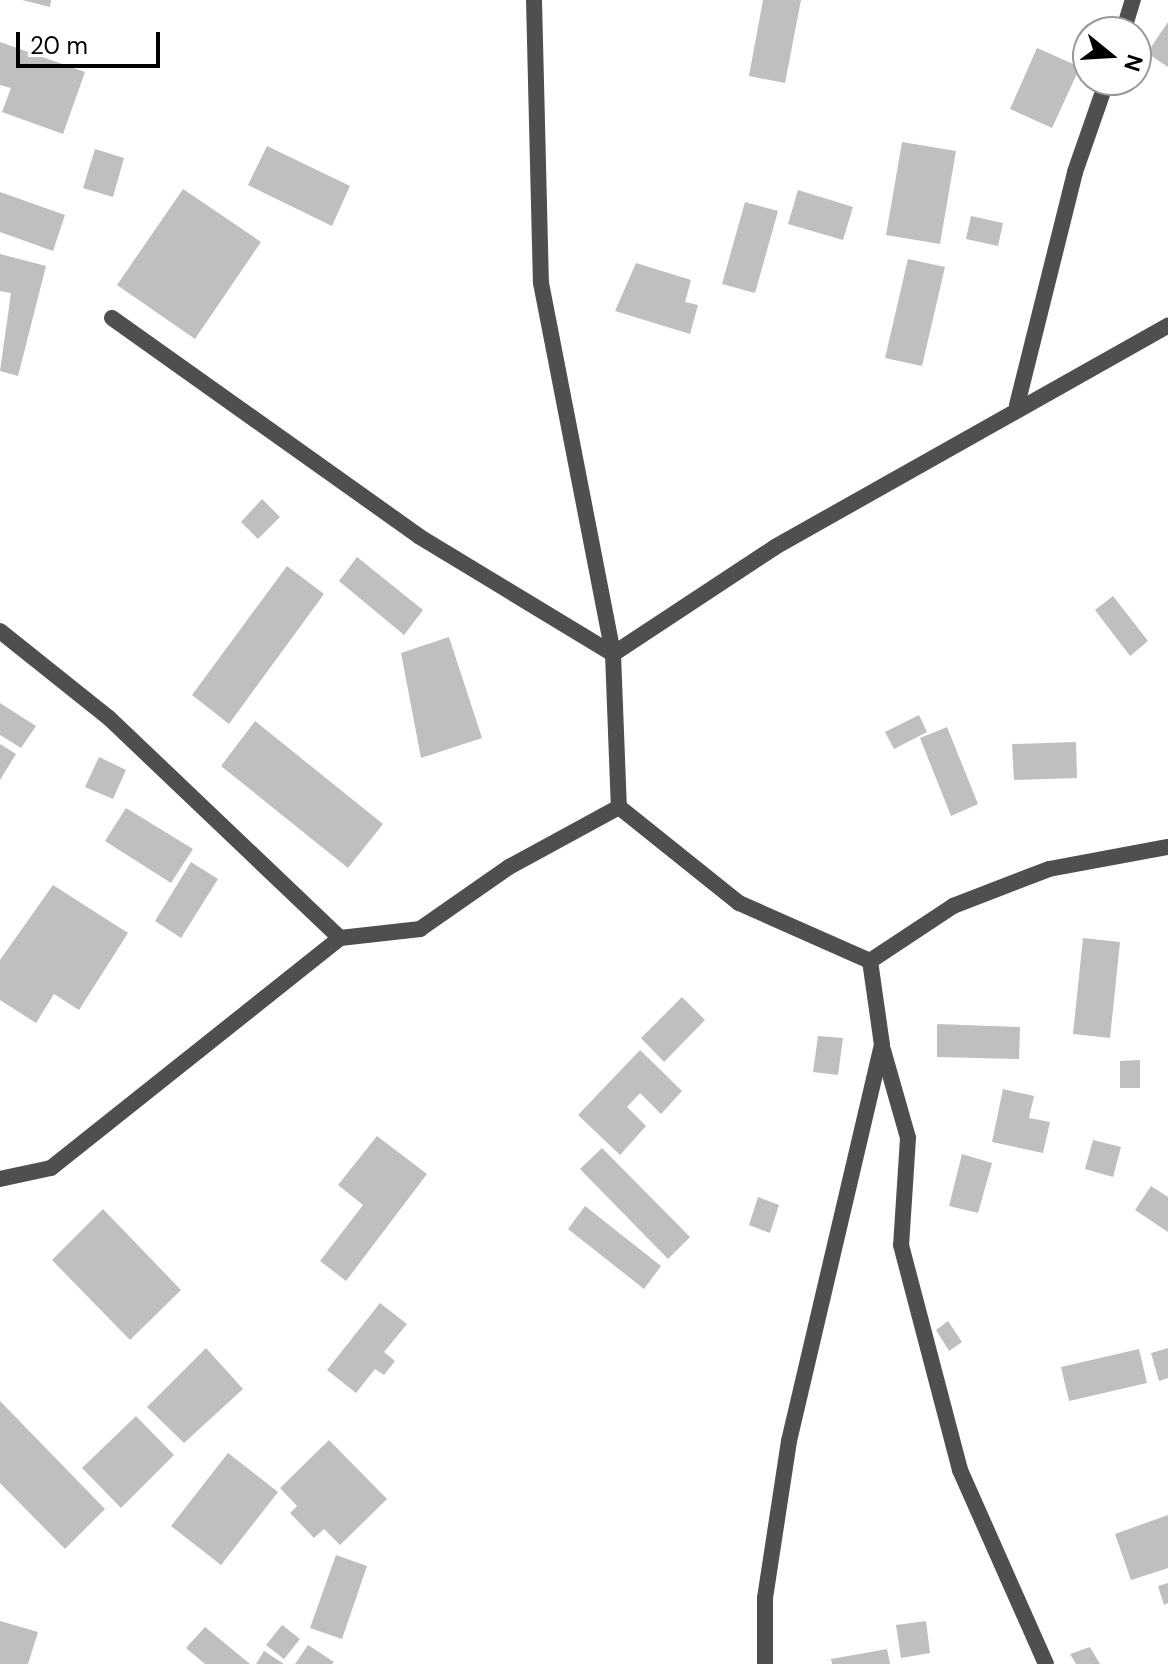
<!DOCTYPE html>
<style>
body{margin:0}
#map{position:relative;width:1168px;height:1664px;overflow:hidden;background:#fff;font-family:"DM Sans",sans-serif}
div>[style]{position:absolute}
[style*='--x']{left:calc(var(--x)*1px);top:calc(var(--y)*1px);width:calc(var(--w)*1px);rotate:calc(var(--a)*1deg)}
.building>*{inset:0;background:#bfbfbf}
.minor>*{height:16px;margin:-8px;padding:0 8px;transform-origin:8px;border-radius:8px;background:#4f4f4f}
span{translate:-50% -50%;white-space:nowrap;text-align:center;line-height:1.15;-webkit-text-stroke:6px #fff;paint-order:stroke}
.north{position:absolute;left:1072px;top:16px;width:80px;height:80px;box-sizing:border-box;background:#fff;border:2px solid #999;border-radius:50%;rotate:108deg;font-size:22px;font-weight:700;line-height:32px;text-align:center;color:#000}
.north::after{content:'';display:block;margin:auto;width:28px;height:36px;background:#000;clip-path:polygon(50% 0,100% 100%,50% 72%,0 100%)}
.scale{position:absolute;left:16px;top:32px;width:144px;height:36px;box-sizing:border-box;border:4px solid #000;border-top:0;padding-left:10px;font-size:24px;line-height:28px;white-space:nowrap;color:#000;-webkit-text-stroke:6px #fff;paint-order:stroke}
</style>
<div id="map">
<div class="building">
<i style="clip-path:polygon(22px 0,51px 0,50px 7px)"></i>
<i style="clip-path:polygon(763px 0,801px 0,785px 83px,749px 76px)"></i>
<i style="clip-path:polygon(1168px 22px,1168px 67px,1147px 53px)"></i>
<i style="clip-path:polygon(0 42px,85px 72px,63px 134px,2px 112px,11px 88px,0 85px)"></i>
<i style="clip-path:polygon(1037px 48px,1080px 67px,1052px 128px,1010px 109px)"></i>
<i style="clip-path:polygon(902px 142px,956px 151px,940px 244px,886px 235px)"></i>
<i style="clip-path:polygon(267px 146px,350px 186px,332px 226px,248px 185px)"></i>
<i style="clip-path:polygon(95px 149px,124px 158px,113px 197px,83px 188px)"></i>
<i style="clip-path:polygon(183px 189px,261px 242px,195px 339px,117px 285px)"></i>
<i style="clip-path:polygon(798px 190px,853px 207px,843px 240px,788px 224px)"></i>
<i style="clip-path:polygon(0 192px,65px 215px,53px 251px,0 232px)"></i>
<i style="clip-path:polygon(745px 202px,778px 211px,755px 293px,722px 284px)"></i>
<i style="clip-path:polygon(971px 216px,1003px 223px,998px 246px,966px 239px)"></i>
<i style="clip-path:polygon(0 254px,46px 266px,18px 376px,0 371px,11px 293px,0 291px)"></i>
<i style="clip-path:polygon(908px 259px,945px 267px,922px 366px,885px 358px)"></i>
<i style="clip-path:polygon(636px 263px,691px 280px,685px 302px,698px 305px,690px 334px,615px 311px)"></i>
<i style="clip-path:polygon(262px 499px,280px 517px,258px 539px,241px 522px)"></i>
<i style="clip-path:polygon(357px 557px,423px 610px,404px 635px,339px 581px)"></i>
<i style="clip-path:polygon(287px 566px,324px 594px,229px 724px,192px 695px)"></i>
<i style="clip-path:polygon(1113px 596px,1148px 641px,1130px 656px,1095px 610px)"></i>
<i style="clip-path:polygon(449px 637px,482px 738px,421px 758px,401px 653px)"></i>
<i style="clip-path:polygon(0 703px,36px 726px,21px 748px,0 735px)"></i>
<i style="clip-path:polygon(919px 715px,927px 732px,894px 749px,885px 732px)"></i>
<i style="clip-path:polygon(255px 721px,383px 824px,348px 868px,221px 766px)"></i>
<i style="clip-path:polygon(947px 727px,978px 804px,951px 816px,920px 738px)"></i>
<i style="clip-path:polygon(1076px 742px,1077px 778px,1014px 780px,1012px 744px)"></i>
<i style="clip-path:polygon(0 744px,16px 754px,0 780px)"></i>
<i style="clip-path:polygon(99px 757px,126px 770px,113px 799px,85px 787px)"></i>
<i style="clip-path:polygon(126px 808px,193px 849px,171px 883px,105px 841px)"></i>
<i style="clip-path:polygon(191px 862px,218px 879px,181px 938px,155px 921px)"></i>
<i style="clip-path:polygon(53px 885px,128px 933px,79px 1010px,54px 994px,36px 1023px,0 1000px,0 960px)"></i>
<i style="clip-path:polygon(1083px 938px,1120px 942px,1110px 1038px,1073px 1034px)"></i>
<i style="clip-path:polygon(682px 997px,705px 1020px,664px 1062px,641px 1038px)"></i>
<i style="clip-path:polygon(937px 1024px,1020px 1027px,1019px 1059px,937px 1057px)"></i>
<i style="clip-path:polygon(818px 1036px,843px 1038px,838px 1075px,813px 1072px)"></i>
<i style="clip-path:polygon(640px 1050px,682px 1091px,661px 1114px,640px 1093px,627px 1107px,646px 1126px,620px 1155px,578px 1115px)"></i>
<i style="clip-path:polygon(1140px 1060px,1140px 1088px,1120px 1088px,1120px 1061px)"></i>
<i style="clip-path:polygon(1003px 1089px,1034px 1096px,1029px 1118px,1050px 1122px,1043px 1153px,992px 1142px)"></i>
<i style="clip-path:polygon(377px 1136px,427px 1174px,346px 1281px,320px 1261px,363px 1205px,338px 1185px)"></i>
<i style="clip-path:polygon(1093px 1140px,1121px 1147px,1113px 1177px,1085px 1169px)"></i>
<i style="clip-path:polygon(602px 1148px,690px 1237px,668px 1259px,580px 1169px)"></i>
<i style="clip-path:polygon(962px 1154px,992px 1163px,978px 1213px,949px 1206px)"></i>
<i style="clip-path:polygon(1151px 1186px,1168px 1197px,1168px 1232px,1135px 1210px)"></i>
<i style="clip-path:polygon(758px 1197px,779px 1205px,770px 1233px,749px 1225px)"></i>
<i style="clip-path:polygon(585px 1206px,661px 1266px,644px 1289px,568px 1229px)"></i>
<i style="clip-path:polygon(103px 1209px,181px 1290px,130px 1340px,52px 1260px)"></i>
<i style="clip-path:polygon(380px 1303px,407px 1324px,384px 1352px,395px 1361px,384px 1375px,375px 1369px,356px 1393px,327px 1370px)"></i>
<i style="clip-path:polygon(948px 1321px,962px 1342px,949px 1351px,936px 1330px)"></i>
<i style="clip-path:polygon(206px 1348px,243px 1389px,184px 1443px,147px 1407px)"></i>
<i style="clip-path:polygon(1168px 1348px,1168px 1378px,1159px 1381px,1151px 1353px)"></i>
<i style="clip-path:polygon(1139px 1349px,1147px 1383px,1069px 1401px,1061px 1367px)"></i>
<i style="clip-path:polygon(0 1401px,105px 1509px,65px 1549px,0 1483px)"></i>
<i style="clip-path:polygon(136px 1416px,174px 1455px,121px 1508px,82px 1468px)"></i>
<i style="clip-path:polygon(329px 1440px,387px 1499px,340px 1545px,324px 1529px,314px 1538px,290px 1513px,297px 1506px,280px 1488px)"></i>
<i style="clip-path:polygon(228px 1453px,278px 1492px,221px 1565px,171px 1526px)"></i>
<i style="clip-path:polygon(1168px 1515px,1168px 1568px,1131px 1580px,1115px 1534px)"></i>
<i style="clip-path:polygon(336px 1555px,367px 1566px,342px 1639px,310px 1628px)"></i>
<i style="clip-path:polygon(1168px 1583px,1168px 1603px,1164px 1605px,1158px 1586px)"></i>
<i style="clip-path:polygon(0 1621px,38px 1632px,28px 1664px,0 1664px)"></i>
<i style="clip-path:polygon(926px 1621px,930px 1653px,901px 1658px,896px 1625px)"></i>
<i style="clip-path:polygon(282px 1625px,300px 1639px,284px 1659px,266px 1645px)"></i>
<i style="clip-path:polygon(205px 1627px,250px 1664px,205px 1664px,186px 1648px)"></i>
<i style="clip-path:polygon(308px 1645px,334px 1662px,332px 1664px,295px 1664px)"></i>
<i style="clip-path:polygon(1090px 1647px,1100px 1664px,1076px 1664px,1070px 1654px)"></i>
<i style="clip-path:polygon(887px 1649px,890px 1664px,832px 1664px,831px 1659px)"></i>
<i style="clip-path:polygon(264px 1651px,284px 1664px,256px 1664px)"></i>
</div>
<div class="minor">
<i style="--x:534;--y:0;--w:283;--a:88.6"></i>
<i style="--x:541;--y:283;--w:378;--a:79"></i>
<i style="--x:613;--y:654;--w:153;--a:87.8"></i>
<i style="--x:619;--y:807;--w:154;--a:38.7"></i>
<i style="--x:739;--y:903;--w:143;--a:23.9"></i>
<i style="--x:1123;--y:32;--w:34;--a:-73"></i>
<i style="--x:112;--y:318;--w:378;--a:35.4"></i>
<i style="--x:420;--y:537;--w:226;--a:31.2"></i>
<i style="--x:613;--y:654;--w:194;--a:-33.4"></i>
<i style="--x:775;--y:547;--w:451;--a:-29.4"></i>
<i style="--x:1017;--y:405;--w:240;--a:-76"></i>
<i style="--x:1075;--y:172;--w:97;--a:-70.8"></i>
<i style="--x:0;--y:631;--w:139;--a:38.6"></i>
<i style="--x:109;--y:718;--w:319;--a:43.6"></i>
<i style="--x:870;--y:961;--w:100;--a:-33.5"></i>
<i style="--x:953;--y:906;--w:103;--a:-21.1"></i>
<i style="--x:1049;--y:869;--w:121;--a:-10.5"></i>
<i style="--x:883;--y:1050;--w:91;--a:74.1"></i>
<i style="--x:908;--y:1138;--w:107;--a:93.7"></i>
<i style="--x:901;--y:1245;--w:233;--a:75.3"></i>
<i style="--x:960;--y:1470;--w:212;--a:66.1"></i>
<i style="--x:0;--y:1179;--w:52;--a:-12.2"></i>
<i style="--x:51;--y:1168;--w:369;--a:-38.5"></i>
<i style="--x:340;--y:938;--w:81;--a:-6.4"></i>
<i style="--x:420;--y:929;--w:108;--a:-34.9"></i>
<i style="--x:509;--y:867;--w:125;--a:-28.6"></i>
<i style="--x:765;--y:1664;--w:66;--a:-90"></i>
<i style="--x:765;--y:1598;--w:159;--a:-81.3"></i>
<i style="--x:789;--y:1441;--w:407;--a:-76.8"></i>
<i style="--x:882;--y:1045;--w:85;--a:-98.1"></i>
</div>
<div class="north">N</div>
<div class="scale">20 m</div>
</div>
